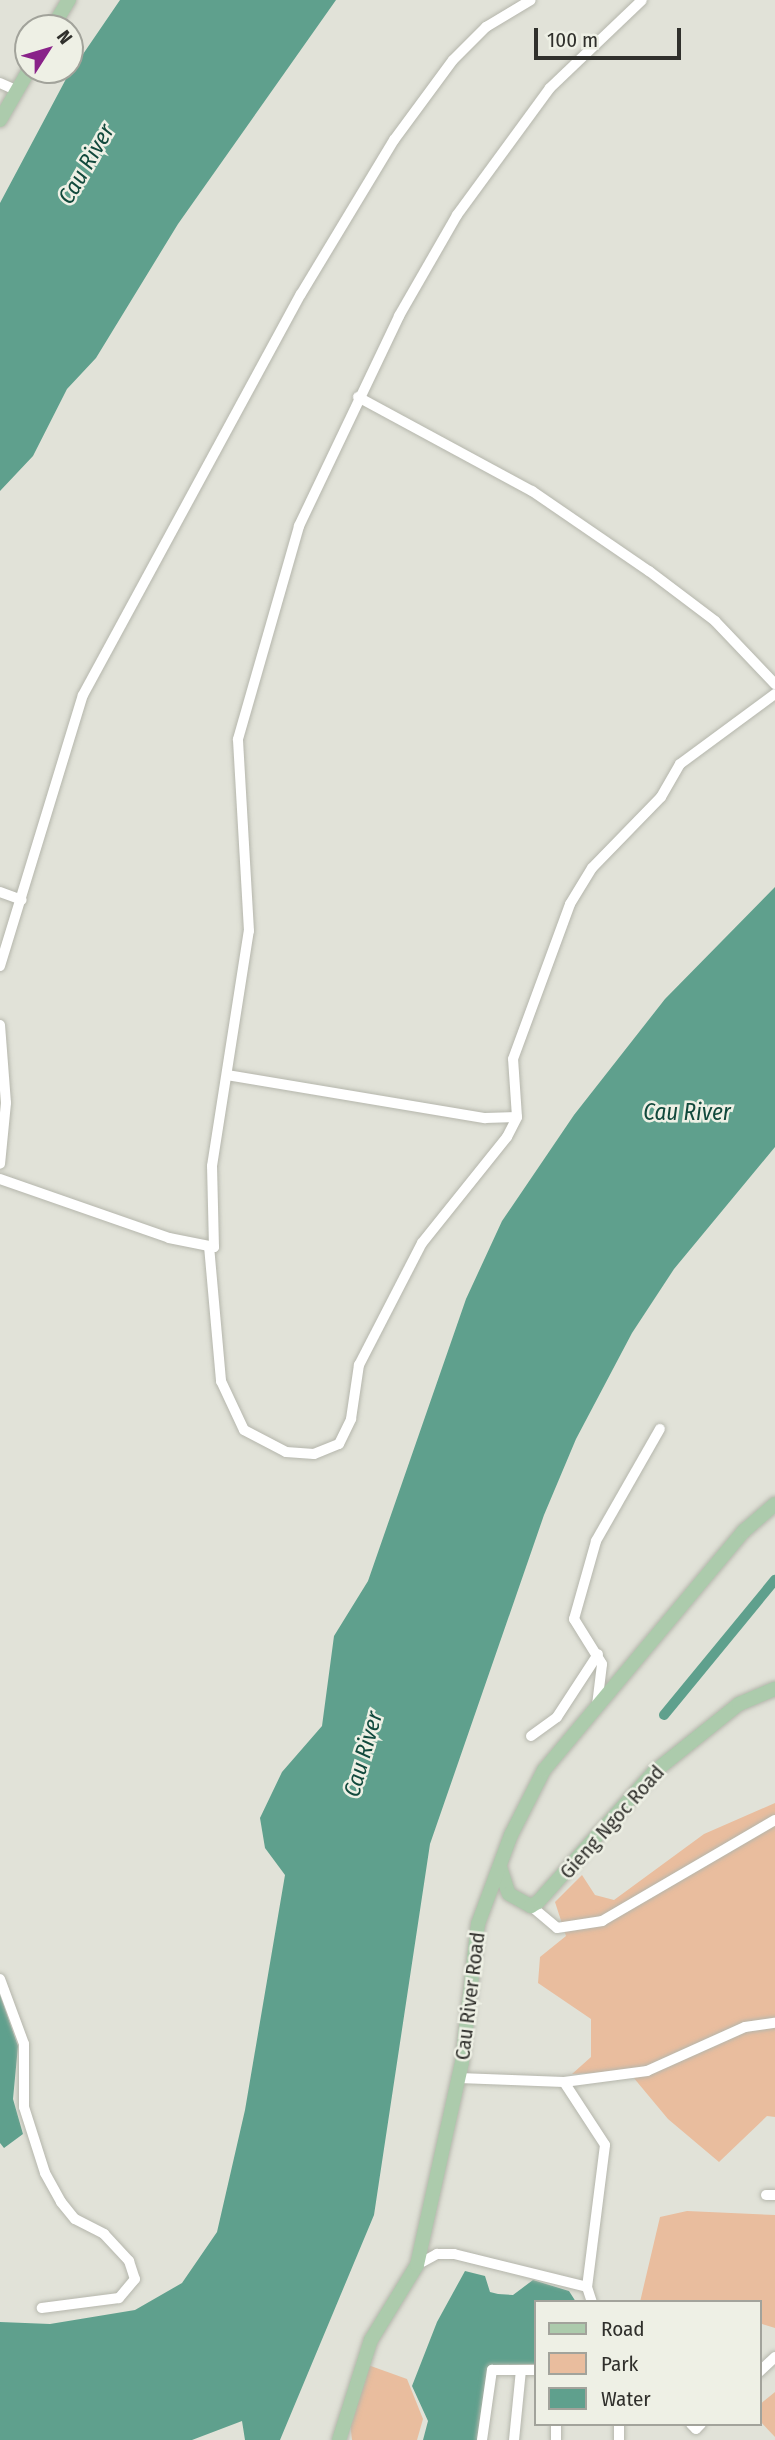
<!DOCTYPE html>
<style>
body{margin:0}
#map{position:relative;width:775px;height:2440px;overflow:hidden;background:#e1e2d8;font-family:"Fira Sans Condensed",sans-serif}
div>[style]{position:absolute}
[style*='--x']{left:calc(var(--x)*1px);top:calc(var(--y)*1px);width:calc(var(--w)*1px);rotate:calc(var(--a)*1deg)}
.green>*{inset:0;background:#e9bd9e}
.water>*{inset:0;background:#5fa08d}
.canal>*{height:10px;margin:-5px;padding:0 5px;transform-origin:5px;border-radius:5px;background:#5fa08d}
.roads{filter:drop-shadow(0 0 2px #b5b6ac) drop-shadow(0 0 2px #b5b6ac)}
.minor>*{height:10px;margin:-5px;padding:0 5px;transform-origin:5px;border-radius:5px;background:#fff}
.major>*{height:14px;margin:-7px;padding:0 7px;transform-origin:7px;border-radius:7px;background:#accbac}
span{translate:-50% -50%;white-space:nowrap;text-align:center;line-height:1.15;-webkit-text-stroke:5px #eef0e5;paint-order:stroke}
.street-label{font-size:21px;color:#30302c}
.water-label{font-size:23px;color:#11493c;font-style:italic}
.legend{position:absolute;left:534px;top:2300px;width:228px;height:126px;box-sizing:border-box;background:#eef0e5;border:2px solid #a2a39b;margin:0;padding:9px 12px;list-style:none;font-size:21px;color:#30302c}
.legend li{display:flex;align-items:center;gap:14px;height:35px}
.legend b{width:35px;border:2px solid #a2a39b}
.north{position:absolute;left:14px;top:14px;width:70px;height:70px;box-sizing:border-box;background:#eef0e5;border:2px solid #a2a39b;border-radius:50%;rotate:53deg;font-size:19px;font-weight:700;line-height:28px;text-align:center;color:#30302c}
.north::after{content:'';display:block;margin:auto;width:24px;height:32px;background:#892289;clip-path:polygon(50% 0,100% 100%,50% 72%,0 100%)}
.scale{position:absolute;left:534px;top:28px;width:147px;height:32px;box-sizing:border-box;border:4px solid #30302c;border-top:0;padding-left:9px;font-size:21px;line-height:24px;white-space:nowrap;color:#30302c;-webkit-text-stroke:5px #eef0e5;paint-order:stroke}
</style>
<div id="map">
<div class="green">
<i style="clip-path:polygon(775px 1803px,775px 2117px,767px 2116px,719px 2162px,668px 2119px,628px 2071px,572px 2074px,591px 2057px,591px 2019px,538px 1983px,540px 1957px,566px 1936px,555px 1902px,582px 1875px,595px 1895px,614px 1900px,704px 1834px)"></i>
<i style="clip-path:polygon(687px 2211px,775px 2215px,775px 2328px,759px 2323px,759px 2302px,640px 2302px,660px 2217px)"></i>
<i style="clip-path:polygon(368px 2365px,407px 2379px,423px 2419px,417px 2440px,352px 2440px,350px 2423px)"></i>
<i style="clip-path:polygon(775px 2392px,775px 2437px,759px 2420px,759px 2405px)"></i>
</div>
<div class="water">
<i style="clip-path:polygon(120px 0,336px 0,178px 224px,96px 358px,67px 389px,33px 456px,0 491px,0 203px,66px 79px)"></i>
<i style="clip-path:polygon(775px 887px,775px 1147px,674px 1269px,632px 1333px,576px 1439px,544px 1515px,430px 1844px,374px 2215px,280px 2440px,245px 2440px,242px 2421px,192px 2440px,0 2440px,0 2322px,50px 2324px,135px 2310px,182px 2283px,217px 2232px,245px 2110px,285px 1875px,265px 1848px,260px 1818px,282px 1772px,322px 1726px,334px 1636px,368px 1581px,466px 1299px,502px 1221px,574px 1115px,665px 999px)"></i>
<i style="clip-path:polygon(0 1995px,18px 2046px,13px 2099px,23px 2134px,4px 2148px,0 2143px)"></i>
<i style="clip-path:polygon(465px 2271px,485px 2276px,490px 2292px,498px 2294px,513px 2295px,533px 2280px,569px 2291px,576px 2302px,535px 2302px,535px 2364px,493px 2365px,477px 2440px,423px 2440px,428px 2421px,412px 2386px,437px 2322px)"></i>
</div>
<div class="canal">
<i style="--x:664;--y:1715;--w:175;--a:-50.6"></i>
</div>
<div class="roads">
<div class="minor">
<i style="--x:0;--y:83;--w:20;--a:24"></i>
<i style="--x:358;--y:397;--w:198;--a:28.4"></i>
<i style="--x:532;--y:491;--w:142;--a:34.4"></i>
<i style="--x:649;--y:571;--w:83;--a:37.1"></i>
<i style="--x:715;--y:621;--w:87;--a:46.4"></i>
<i style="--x:0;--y:892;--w:23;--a:20"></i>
<i style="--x:0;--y:966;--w:283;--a:-73"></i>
<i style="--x:83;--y:695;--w:456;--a:-61.5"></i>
<i style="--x:301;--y:294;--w:180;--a:-58.9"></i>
<i style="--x:394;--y:140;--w:99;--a:-53.6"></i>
<i style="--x:453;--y:60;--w:47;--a:-45"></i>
<i style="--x:486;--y:27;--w:52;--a:-31"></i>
<i style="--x:0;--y:1025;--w:78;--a:85.6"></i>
<i style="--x:6;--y:1103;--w:61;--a:95.6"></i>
<i style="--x:227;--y:1075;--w:262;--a:9.5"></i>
<i style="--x:485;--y:1118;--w:32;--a:-2"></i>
<i style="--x:0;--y:1179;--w:179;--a:19.2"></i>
<i style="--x:169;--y:1238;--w:46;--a:11.3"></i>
<i style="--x:214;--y:1247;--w:81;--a:-91.4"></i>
<i style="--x:212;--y:1166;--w:238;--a:-81.1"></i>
<i style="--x:249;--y:931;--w:192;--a:-93.3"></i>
<i style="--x:238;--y:739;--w:222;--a:-74"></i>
<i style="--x:299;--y:526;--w:233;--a:-64.5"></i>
<i style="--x:399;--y:316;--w:116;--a:-60.1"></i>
<i style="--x:457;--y:215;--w:157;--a:-53.8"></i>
<i style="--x:550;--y:88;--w:127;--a:-43.7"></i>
<i style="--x:209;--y:1246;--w:136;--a:84.9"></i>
<i style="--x:221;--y:1381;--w:54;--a:64.9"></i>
<i style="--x:244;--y:1430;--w:47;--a:27.6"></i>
<i style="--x:286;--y:1452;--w:28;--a:4"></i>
<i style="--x:314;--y:1454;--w:27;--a:-22"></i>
<i style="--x:339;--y:1444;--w:28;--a:-64"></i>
<i style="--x:351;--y:1419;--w:55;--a:-81.6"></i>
<i style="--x:359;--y:1365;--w:137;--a:-62.7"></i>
<i style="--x:422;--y:1243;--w:136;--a:-51.3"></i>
<i style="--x:507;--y:1137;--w:22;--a:-63"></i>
<i style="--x:517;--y:1117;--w:58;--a:-93.9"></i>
<i style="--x:513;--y:1059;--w:165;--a:-69.8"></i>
<i style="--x:570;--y:904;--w:42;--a:-58.6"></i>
<i style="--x:592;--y:868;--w:99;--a:-45.8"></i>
<i style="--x:661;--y:797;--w:38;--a:-60"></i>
<i style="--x:680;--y:764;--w:118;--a:-36.4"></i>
<i style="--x:597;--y:1705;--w:41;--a:-83"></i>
<i style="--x:602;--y:1664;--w:53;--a:-121.9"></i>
<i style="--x:574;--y:1619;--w:81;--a:-74.2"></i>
<i style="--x:596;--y:1541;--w:129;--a:-60.3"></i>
<i style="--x:531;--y:1736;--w:32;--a:-36"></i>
<i style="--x:557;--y:1717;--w:75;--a:-56.9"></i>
<i style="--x:531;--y:1906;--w:34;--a:40"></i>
<i style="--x:557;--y:1928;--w:46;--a:-8.8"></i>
<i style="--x:602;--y:1921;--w:200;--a:-30.3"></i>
<i style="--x:0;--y:1979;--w:69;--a:69.7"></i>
<i style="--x:24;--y:2044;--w:63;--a:90"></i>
<i style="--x:24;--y:2107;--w:69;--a:72.3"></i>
<i style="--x:45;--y:2173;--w:33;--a:61"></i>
<i style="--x:61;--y:2202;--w:22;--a:51"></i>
<i style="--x:75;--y:2219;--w:33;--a:27"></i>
<i style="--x:104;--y:2234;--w:37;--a:47"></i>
<i style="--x:129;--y:2261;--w:19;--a:72"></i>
<i style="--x:135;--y:2279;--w:25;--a:130"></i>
<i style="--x:119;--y:2298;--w:78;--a:172.6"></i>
<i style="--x:459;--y:2078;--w:105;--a:2.2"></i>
<i style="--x:564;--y:2082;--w:84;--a:-7.5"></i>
<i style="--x:647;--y:2071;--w:107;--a:-24.2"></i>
<i style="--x:745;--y:2027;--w:30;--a:-8"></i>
<i style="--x:564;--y:2082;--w:75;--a:56.9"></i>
<i style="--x:605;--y:2145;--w:143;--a:97.2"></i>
<i style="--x:766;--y:2195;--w:9;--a:0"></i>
<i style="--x:417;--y:2265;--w:23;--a:-29"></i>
<i style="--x:437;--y:2254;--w:17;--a:0"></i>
<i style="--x:454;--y:2254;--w:137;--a:13.9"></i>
<i style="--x:587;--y:2287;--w:16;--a:72"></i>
<i style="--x:759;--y:2372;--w:22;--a:-43"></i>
<i style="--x:556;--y:2424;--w:16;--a:90"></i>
<i style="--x:619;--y:2424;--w:16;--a:90"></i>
<i style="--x:691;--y:2424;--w:7;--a:45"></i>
<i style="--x:696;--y:2429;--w:7;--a:-45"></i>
<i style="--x:482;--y:2440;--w:71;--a:-81.9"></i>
<i style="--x:492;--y:2370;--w:43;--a:0"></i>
<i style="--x:514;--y:2440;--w:70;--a:-84.3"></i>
</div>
<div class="major">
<i style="--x:52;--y:28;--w:33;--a:-59"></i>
<i style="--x:0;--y:120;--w:58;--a:-59.9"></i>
<i style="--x:500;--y:1867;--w:28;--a:72"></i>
<i style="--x:509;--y:1894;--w:25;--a:29"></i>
<i style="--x:531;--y:1906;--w:8;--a:-30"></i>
<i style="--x:538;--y:1902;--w:174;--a:-48.3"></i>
<i style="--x:654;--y:1772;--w:109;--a:-38.7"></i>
<i style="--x:739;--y:1704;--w:39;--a:-23"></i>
<i style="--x:339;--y:2440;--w:105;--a:-72.3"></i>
<i style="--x:371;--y:2340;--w:88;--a:-58.5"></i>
<i style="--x:417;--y:2265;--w:208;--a:-77.5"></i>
<i style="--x:462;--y:2062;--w:139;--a:-83.4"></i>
<i style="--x:478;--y:1924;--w:95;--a:-69.7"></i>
<i style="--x:511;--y:1835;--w:73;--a:-63.1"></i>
<i style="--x:544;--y:1770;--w:312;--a:-50.1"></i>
<i style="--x:744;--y:1531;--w:41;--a:-41.1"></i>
</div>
</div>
<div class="street-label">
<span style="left:612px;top:1822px;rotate:-48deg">Gieng Ngoc Road</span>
<span style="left:470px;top:1996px;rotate:-83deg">Cau River Road</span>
</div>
<div class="water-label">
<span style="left:86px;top:164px;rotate:-60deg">Cau River</span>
<span style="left:687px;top:1112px">Cau River</span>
<span style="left:363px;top:1754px;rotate:-74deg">Cau River</span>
</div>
<ul class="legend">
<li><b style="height:9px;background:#accbac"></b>Road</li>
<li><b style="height:19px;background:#e9bd9e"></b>Park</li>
<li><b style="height:19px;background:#5fa08d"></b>Water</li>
</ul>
<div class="north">N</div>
<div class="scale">100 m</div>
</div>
